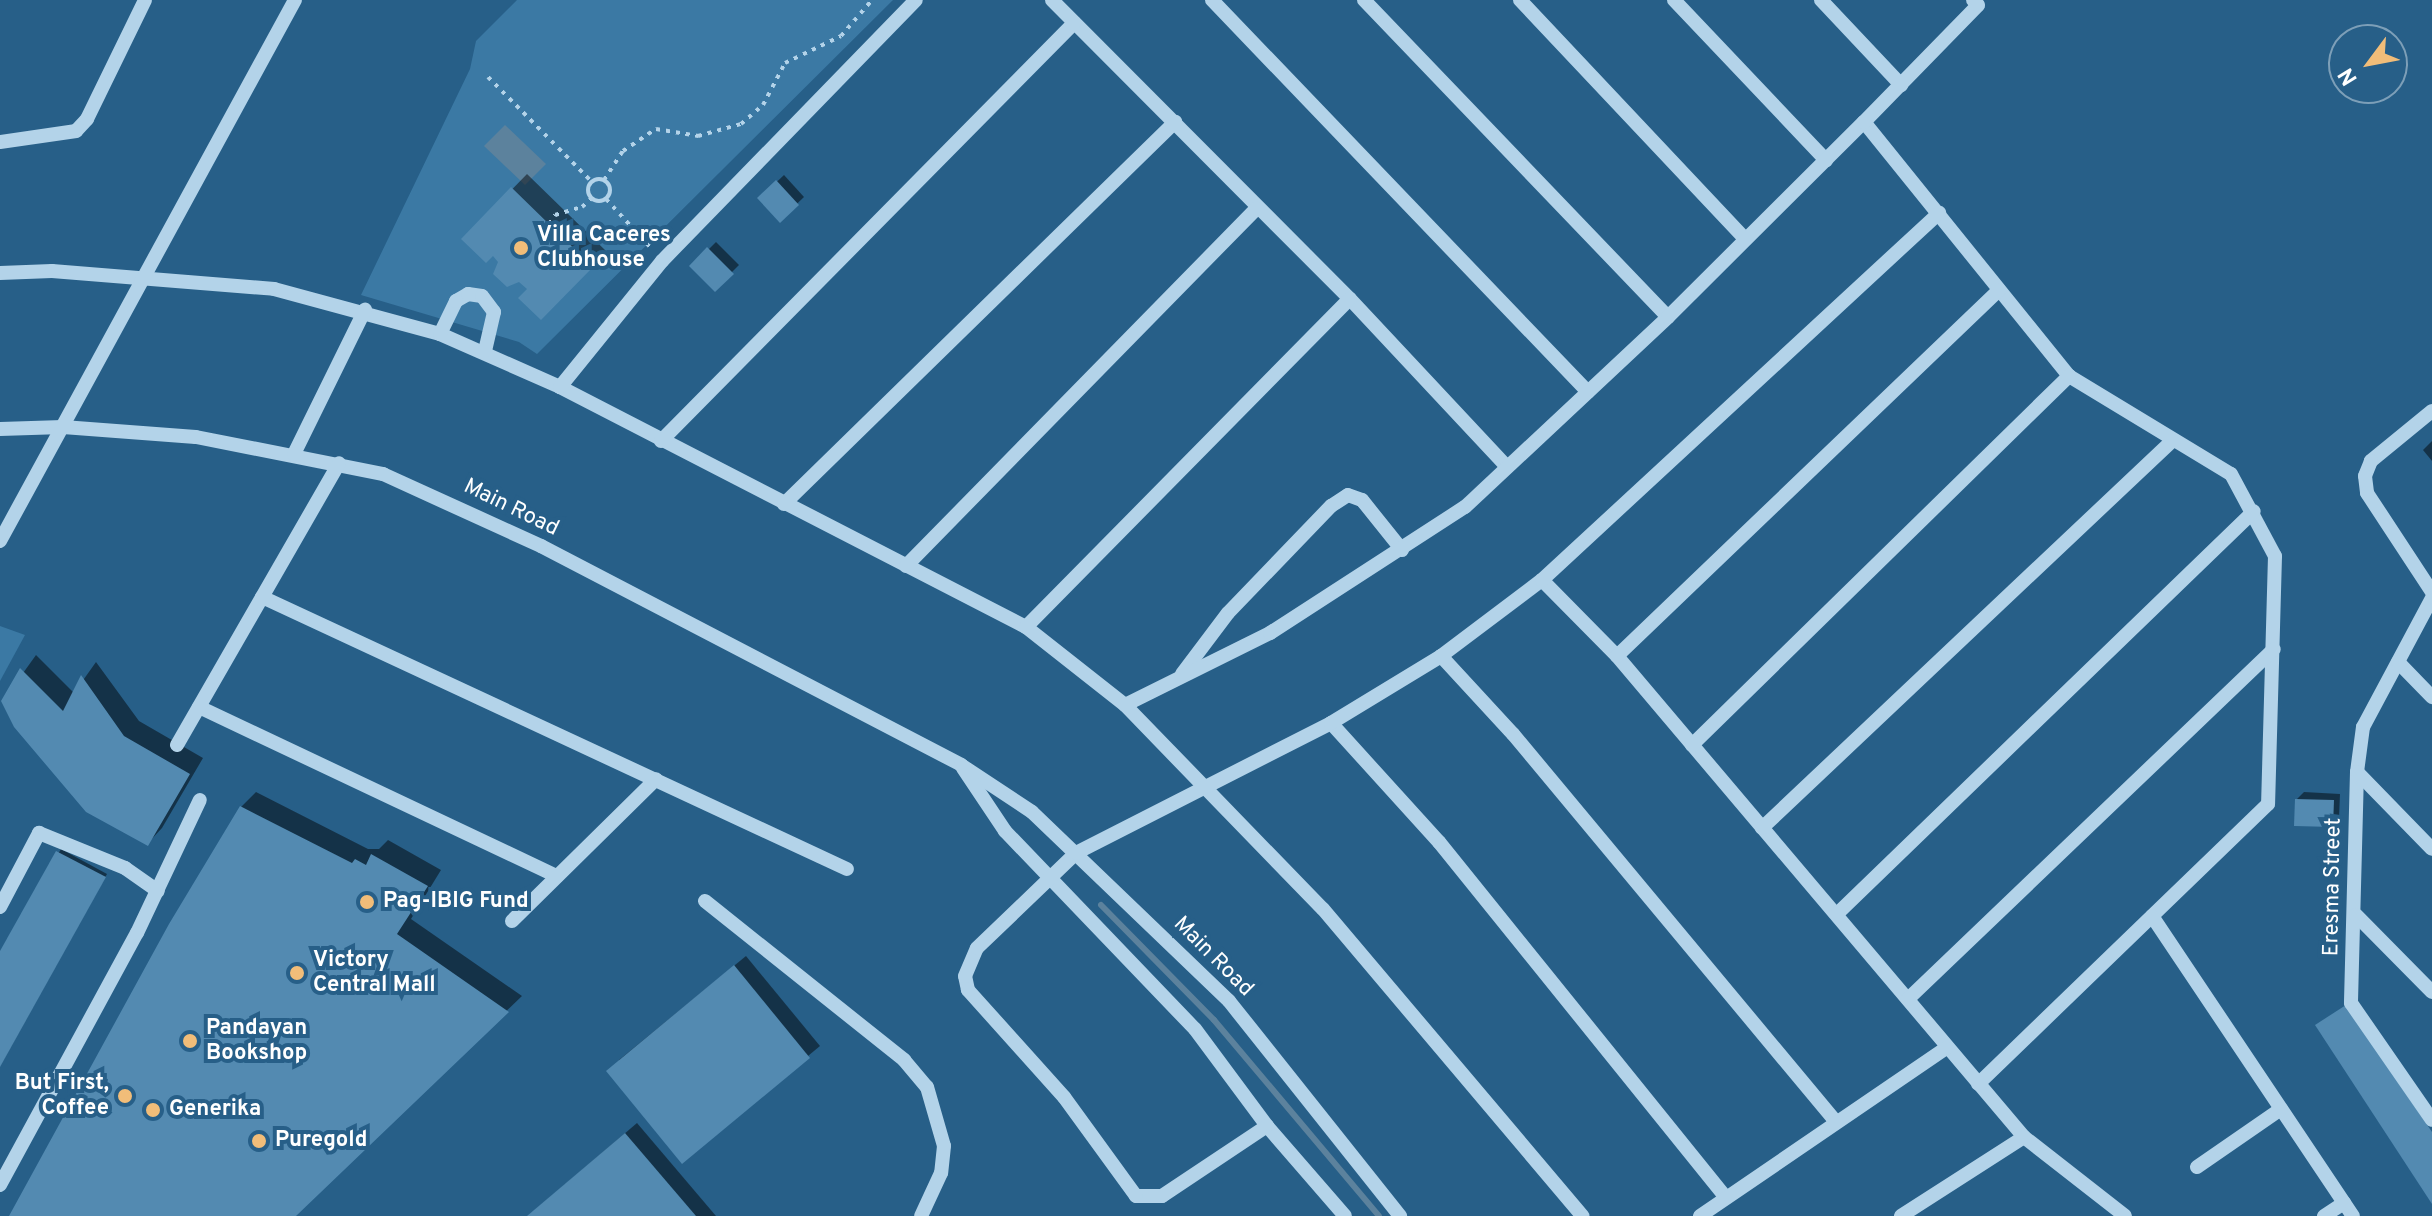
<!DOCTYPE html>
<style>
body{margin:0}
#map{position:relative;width:2432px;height:1216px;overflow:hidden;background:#275f88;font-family:Overpass,sans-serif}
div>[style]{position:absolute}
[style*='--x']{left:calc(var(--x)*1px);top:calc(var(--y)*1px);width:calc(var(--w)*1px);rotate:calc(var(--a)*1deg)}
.green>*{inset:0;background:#3b79a4}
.water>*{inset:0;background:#5c829d}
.shadow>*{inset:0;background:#0007}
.stream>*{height:6px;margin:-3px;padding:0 3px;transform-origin:3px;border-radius:3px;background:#5c829d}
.building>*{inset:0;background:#538ab1}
.path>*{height:4px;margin-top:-2px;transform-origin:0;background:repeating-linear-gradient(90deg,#b3d3e9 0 4px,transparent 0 10px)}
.path>.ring{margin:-2px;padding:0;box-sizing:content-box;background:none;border:4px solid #b3d3e9;border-radius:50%}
.minor>*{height:14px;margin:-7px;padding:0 7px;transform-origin:7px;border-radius:7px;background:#b3d3e9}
.dots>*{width:22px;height:22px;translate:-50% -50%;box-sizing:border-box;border:4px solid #275f88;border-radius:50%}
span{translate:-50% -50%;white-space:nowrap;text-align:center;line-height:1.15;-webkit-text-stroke:8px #275f88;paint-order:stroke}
.poi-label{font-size:22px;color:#fff;font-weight:700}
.left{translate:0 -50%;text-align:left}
.right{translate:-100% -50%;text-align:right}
.street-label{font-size:22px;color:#fff}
.north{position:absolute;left:2328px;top:24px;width:80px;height:80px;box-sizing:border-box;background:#275f88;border:2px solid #7d9fb8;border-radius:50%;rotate:238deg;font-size:22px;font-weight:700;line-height:32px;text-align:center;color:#fff}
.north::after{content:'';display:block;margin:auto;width:28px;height:36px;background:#f1bd79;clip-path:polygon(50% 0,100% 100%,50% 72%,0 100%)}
</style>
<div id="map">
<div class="green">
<i style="clip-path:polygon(517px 0,893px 0,537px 354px,519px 342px,361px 295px,470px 69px,476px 41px)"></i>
<i style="clip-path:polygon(0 626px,25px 635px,0 681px)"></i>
</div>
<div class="water">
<i style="clip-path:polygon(505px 125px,546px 164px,525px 185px,484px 146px)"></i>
</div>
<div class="shadow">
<i style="clip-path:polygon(527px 174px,606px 251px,541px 318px,530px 289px,493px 254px,464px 239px)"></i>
<i style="clip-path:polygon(784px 175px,804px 197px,780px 220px,760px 198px)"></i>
<i style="clip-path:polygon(716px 242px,739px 265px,715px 289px,692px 266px)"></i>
<i style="clip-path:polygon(2432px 441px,2432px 461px,2423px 450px)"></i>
<i style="clip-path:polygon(36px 655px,74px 693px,96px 662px,139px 721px,203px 758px,162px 828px,148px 843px,3px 701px)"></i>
<i style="clip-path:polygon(256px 792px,368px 849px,379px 849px,388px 840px,441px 870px,411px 919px,522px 996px,293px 1216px,12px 1216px,241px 807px)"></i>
<i style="clip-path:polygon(2304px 792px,2340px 794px,2339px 818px,2332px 825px,2297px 799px)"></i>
<i style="clip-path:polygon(61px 849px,107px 874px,0 1066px,0 955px)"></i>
<i style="clip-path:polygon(746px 956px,820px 1046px,682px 1161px,619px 1060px)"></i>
<i style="clip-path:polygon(637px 1123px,716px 1216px,528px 1216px)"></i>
</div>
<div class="stream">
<i style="--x:1101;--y:905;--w:161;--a:45.5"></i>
<i style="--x:1214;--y:1020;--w:256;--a:49.9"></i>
</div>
<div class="building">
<i style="clip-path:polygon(776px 180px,799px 205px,780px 223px,757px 198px)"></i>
<i style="clip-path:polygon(511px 187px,593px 267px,541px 320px,518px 298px,527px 289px,519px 282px,507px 287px,493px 274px,498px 262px,493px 256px,486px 263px,461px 239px)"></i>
<i style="clip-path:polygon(707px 247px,734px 274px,715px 292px,689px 266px)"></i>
<i style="clip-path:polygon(20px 668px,63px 711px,81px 675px,124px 736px,190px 774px,148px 846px,86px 812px,14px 727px,1px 701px)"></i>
<i style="clip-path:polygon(2295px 799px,2334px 800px,2333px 827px,2294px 826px)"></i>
<i style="clip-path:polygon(240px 806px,352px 863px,355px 859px,366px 865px,371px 854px,428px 886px,397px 934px,509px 1012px,296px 1216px,9px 1216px,169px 924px)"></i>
<i style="clip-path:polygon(56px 851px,106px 877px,0 1067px,0 951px)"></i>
<i style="clip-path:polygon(734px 965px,810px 1058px,682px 1164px,606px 1071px)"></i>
<i style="clip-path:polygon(2346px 1005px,2432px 1132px,2432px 1204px,2315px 1025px)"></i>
<i style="clip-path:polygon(625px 1133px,696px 1216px,527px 1216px)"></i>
</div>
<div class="path">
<i style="--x:488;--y:77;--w:148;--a:45.3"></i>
<i class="ring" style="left:588px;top:179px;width:18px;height:18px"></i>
<i style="--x:604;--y:180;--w:35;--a:-57"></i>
<i style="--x:623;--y:151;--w:40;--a:-34"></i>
<i style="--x:656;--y:129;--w:43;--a:9.5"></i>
<i style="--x:698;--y:136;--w:45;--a:-15.6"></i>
<i style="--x:741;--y:124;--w:29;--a:-41"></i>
<i style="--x:763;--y:105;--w:47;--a:-62.4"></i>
<i style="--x:785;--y:63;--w:62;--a:-25.7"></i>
<i style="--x:841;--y:36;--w:48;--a:-49.3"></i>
<i style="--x:606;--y:199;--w:65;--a:47.5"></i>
<i style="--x:549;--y:224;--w:11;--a:-56"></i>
<i style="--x:555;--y:215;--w:28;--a:-17"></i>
<i style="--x:582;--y:207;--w:13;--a:-42"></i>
</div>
<div class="minor">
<i style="--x:1052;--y:0;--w:422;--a:45.1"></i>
<i style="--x:1350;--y:299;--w:230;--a:46.9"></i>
<i style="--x:1212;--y:0;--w:543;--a:46.19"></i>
<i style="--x:1364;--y:0;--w:439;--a:46.2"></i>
<i style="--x:1520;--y:0;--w:328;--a:46.7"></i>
<i style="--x:1674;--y:0;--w:221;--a:46.5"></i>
<i style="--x:1821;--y:0;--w:117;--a:46.7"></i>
<i style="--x:1864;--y:122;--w:326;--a:51.1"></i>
<i style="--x:2069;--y:376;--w:189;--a:31.2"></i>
<i style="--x:2231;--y:474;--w:93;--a:61.8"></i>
<i style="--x:2275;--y:556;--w:248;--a:91.6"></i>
<i style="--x:2268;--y:804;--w:403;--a:136"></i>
<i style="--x:0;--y:142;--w:77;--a:-8.2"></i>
<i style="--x:76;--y:131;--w:16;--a:-47"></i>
<i style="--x:87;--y:119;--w:132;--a:-64"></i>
<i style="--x:0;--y:273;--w:52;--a:-2.2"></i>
<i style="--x:52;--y:271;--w:223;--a:4.6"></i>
<i style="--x:274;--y:289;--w:172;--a:15.2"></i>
<i style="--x:440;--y:334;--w:131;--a:23.8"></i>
<i style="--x:560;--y:387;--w:524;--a:27.25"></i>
<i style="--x:1026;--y:627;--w:126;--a:38.2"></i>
<i style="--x:1125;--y:705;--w:284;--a:45.9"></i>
<i style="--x:1323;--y:909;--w:402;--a:49.8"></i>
<i style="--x:440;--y:334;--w:37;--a:-64"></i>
<i style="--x:456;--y:301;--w:14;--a:-30"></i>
<i style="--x:468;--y:294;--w:14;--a:8"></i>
<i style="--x:482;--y:296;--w:20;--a:53"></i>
<i style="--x:494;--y:312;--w:39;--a:103"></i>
<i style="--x:560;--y:387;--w:162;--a:-51"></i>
<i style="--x:662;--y:261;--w:364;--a:-45.8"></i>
<i style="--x:2432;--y:411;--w:79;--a:140.7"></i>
<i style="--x:2371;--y:461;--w:16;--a:112"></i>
<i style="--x:2365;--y:476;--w:17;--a:83"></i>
<i style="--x:2367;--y:493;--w:118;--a:56.7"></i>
<i style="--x:0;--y:429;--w:63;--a:-1.8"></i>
<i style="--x:63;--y:427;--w:133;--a:4.3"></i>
<i style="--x:196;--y:437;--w:191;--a:11.2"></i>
<i style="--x:383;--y:474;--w:174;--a:24.5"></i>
<i style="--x:541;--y:546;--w:474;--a:27.5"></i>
<i style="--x:961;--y:765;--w:85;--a:33.5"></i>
<i style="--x:1032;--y:812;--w:273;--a:43.8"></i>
<i style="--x:1229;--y:1001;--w:275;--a:51.5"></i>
<i style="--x:661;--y:441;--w:588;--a:-45.34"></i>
<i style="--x:294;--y:454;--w:161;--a:-63.8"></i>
<i style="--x:784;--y:504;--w:547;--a:-44.33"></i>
<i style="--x:0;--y:541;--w:616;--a:-61.4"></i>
<i style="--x:906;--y:566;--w:501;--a:-45.57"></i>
<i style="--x:1542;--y:580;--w:107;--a:45.4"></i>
<i style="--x:1617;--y:656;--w:630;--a:49.76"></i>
<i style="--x:2024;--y:1137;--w:128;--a:38"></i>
<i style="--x:262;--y:597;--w:645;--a:24.94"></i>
<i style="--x:2432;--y:598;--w:146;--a:118.1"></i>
<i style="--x:2363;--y:727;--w:45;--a:97.6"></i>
<i style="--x:2357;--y:772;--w:231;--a:91.5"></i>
<i style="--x:2351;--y:1003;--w:142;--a:55.3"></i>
<i style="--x:1026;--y:627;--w:461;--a:-45.4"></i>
<i style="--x:1441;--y:656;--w:106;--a:47.3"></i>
<i style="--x:1513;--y:734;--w:505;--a:50.22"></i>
<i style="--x:1617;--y:656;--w:529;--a:-43.77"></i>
<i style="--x:2398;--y:662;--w:49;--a:45.8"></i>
<i style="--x:1182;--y:674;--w:76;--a:-53"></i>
<i style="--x:1228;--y:613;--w:149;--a:-46.1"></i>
<i style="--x:1331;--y:506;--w:20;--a:-33"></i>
<i style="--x:1348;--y:495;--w:15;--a:20"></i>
<i style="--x:1362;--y:500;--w:64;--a:51.3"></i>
<i style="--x:1125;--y:705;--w:162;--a:-26.4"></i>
<i style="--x:1270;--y:633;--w:232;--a:-32.9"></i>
<i style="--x:1465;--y:507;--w:278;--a:-43.1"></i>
<i style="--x:1668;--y:317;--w:276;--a:-44.9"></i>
<i style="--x:1864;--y:122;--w:163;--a:-45.7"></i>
<i style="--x:1978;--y:5;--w:7;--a:-135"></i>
<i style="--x:199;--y:707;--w:396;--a:25.3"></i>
<i style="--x:1331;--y:723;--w:161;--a:47.8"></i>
<i style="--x:1439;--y:842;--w:457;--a:51.1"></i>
<i style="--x:177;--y:745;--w:325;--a:-60.1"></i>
<i style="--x:1692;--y:745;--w:528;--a:-44.39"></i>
<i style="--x:963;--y:768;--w:76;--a:56.3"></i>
<i style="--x:1005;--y:831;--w:274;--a:46.2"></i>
<i style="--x:1195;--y:1029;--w:121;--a:53.4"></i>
<i style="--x:1267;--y:1126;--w:119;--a:49.1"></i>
<i style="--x:2357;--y:772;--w:107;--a:45.8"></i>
<i style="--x:1762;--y:828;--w:564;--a:-43.35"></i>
<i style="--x:705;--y:901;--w:255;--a:38.6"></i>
<i style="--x:904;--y:1060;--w:35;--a:50"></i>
<i style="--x:927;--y:1087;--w:61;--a:73.9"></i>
<i style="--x:944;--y:1146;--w:27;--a:96"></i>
<i style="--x:941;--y:1173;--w:47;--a:114.9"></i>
<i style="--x:0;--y:907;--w:84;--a:-62.2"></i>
<i style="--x:39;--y:833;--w:93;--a:22.1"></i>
<i style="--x:125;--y:868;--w:40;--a:34.9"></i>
<i style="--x:1838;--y:913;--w:578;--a:-44.02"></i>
<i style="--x:2356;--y:915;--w:108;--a:45.4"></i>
<i style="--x:2152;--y:916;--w:361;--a:56.2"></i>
<i style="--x:512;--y:921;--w:202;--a:-44.6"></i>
<i style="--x:1908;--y:999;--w:506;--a:-43.72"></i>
<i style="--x:1267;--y:1126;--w:126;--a:146.3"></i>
<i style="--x:1162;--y:1196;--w:26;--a:180"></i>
<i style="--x:1136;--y:1196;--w:122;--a:-126"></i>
<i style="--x:1064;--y:1097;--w:144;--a:-131.9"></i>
<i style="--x:968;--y:990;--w:14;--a:-102"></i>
<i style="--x:965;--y:976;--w:30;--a:-67"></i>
<i style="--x:977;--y:948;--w:137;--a:-43.8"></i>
<i style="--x:1076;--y:853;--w:286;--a:-27"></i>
<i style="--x:1331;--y:723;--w:129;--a:-31.3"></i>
<i style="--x:1441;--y:656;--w:126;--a:-37"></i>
<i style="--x:1542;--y:580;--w:541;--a:-42.75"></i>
<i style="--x:2197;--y:1167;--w:102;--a:-34.6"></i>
<i style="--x:0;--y:1185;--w:287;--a:-61.5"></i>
<i style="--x:137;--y:933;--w:147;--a:-64.7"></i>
<i style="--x:1700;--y:1216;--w:298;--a:-34.3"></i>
<i style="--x:1901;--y:1216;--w:146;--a:-32.7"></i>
<i style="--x:2324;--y:1216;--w:24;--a:-33"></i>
</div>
<div class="dots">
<i style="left:521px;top:248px;background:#f1bd79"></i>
<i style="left:367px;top:902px;background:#f1bd79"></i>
<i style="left:297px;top:973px;background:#f1bd79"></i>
<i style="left:190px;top:1041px;background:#f1bd79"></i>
<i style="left:125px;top:1096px;background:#f1bd79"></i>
<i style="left:153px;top:1110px;background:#f1bd79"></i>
<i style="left:259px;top:1141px;background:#f1bd79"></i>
</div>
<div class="poi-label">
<span class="left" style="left:537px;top:248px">Villa Caceres<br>Clubhouse</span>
<span class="left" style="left:383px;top:902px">Pag-IBIG Fund</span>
<span class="left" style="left:313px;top:973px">Victory<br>Central Mall</span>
<span class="left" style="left:206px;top:1041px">Pandayan<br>Bookshop</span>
<span class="right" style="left:109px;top:1096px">But First,<br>Coffee</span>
<span class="left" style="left:169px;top:1110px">Generika</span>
<span class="left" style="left:275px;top:1141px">Puregold</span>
</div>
<div class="street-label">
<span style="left:511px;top:508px;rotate:26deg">Main Road</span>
<span style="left:2333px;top:887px;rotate:-89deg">Eresma Street</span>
<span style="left:1213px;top:957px;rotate:45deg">Main Road</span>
</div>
<div class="north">N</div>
</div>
